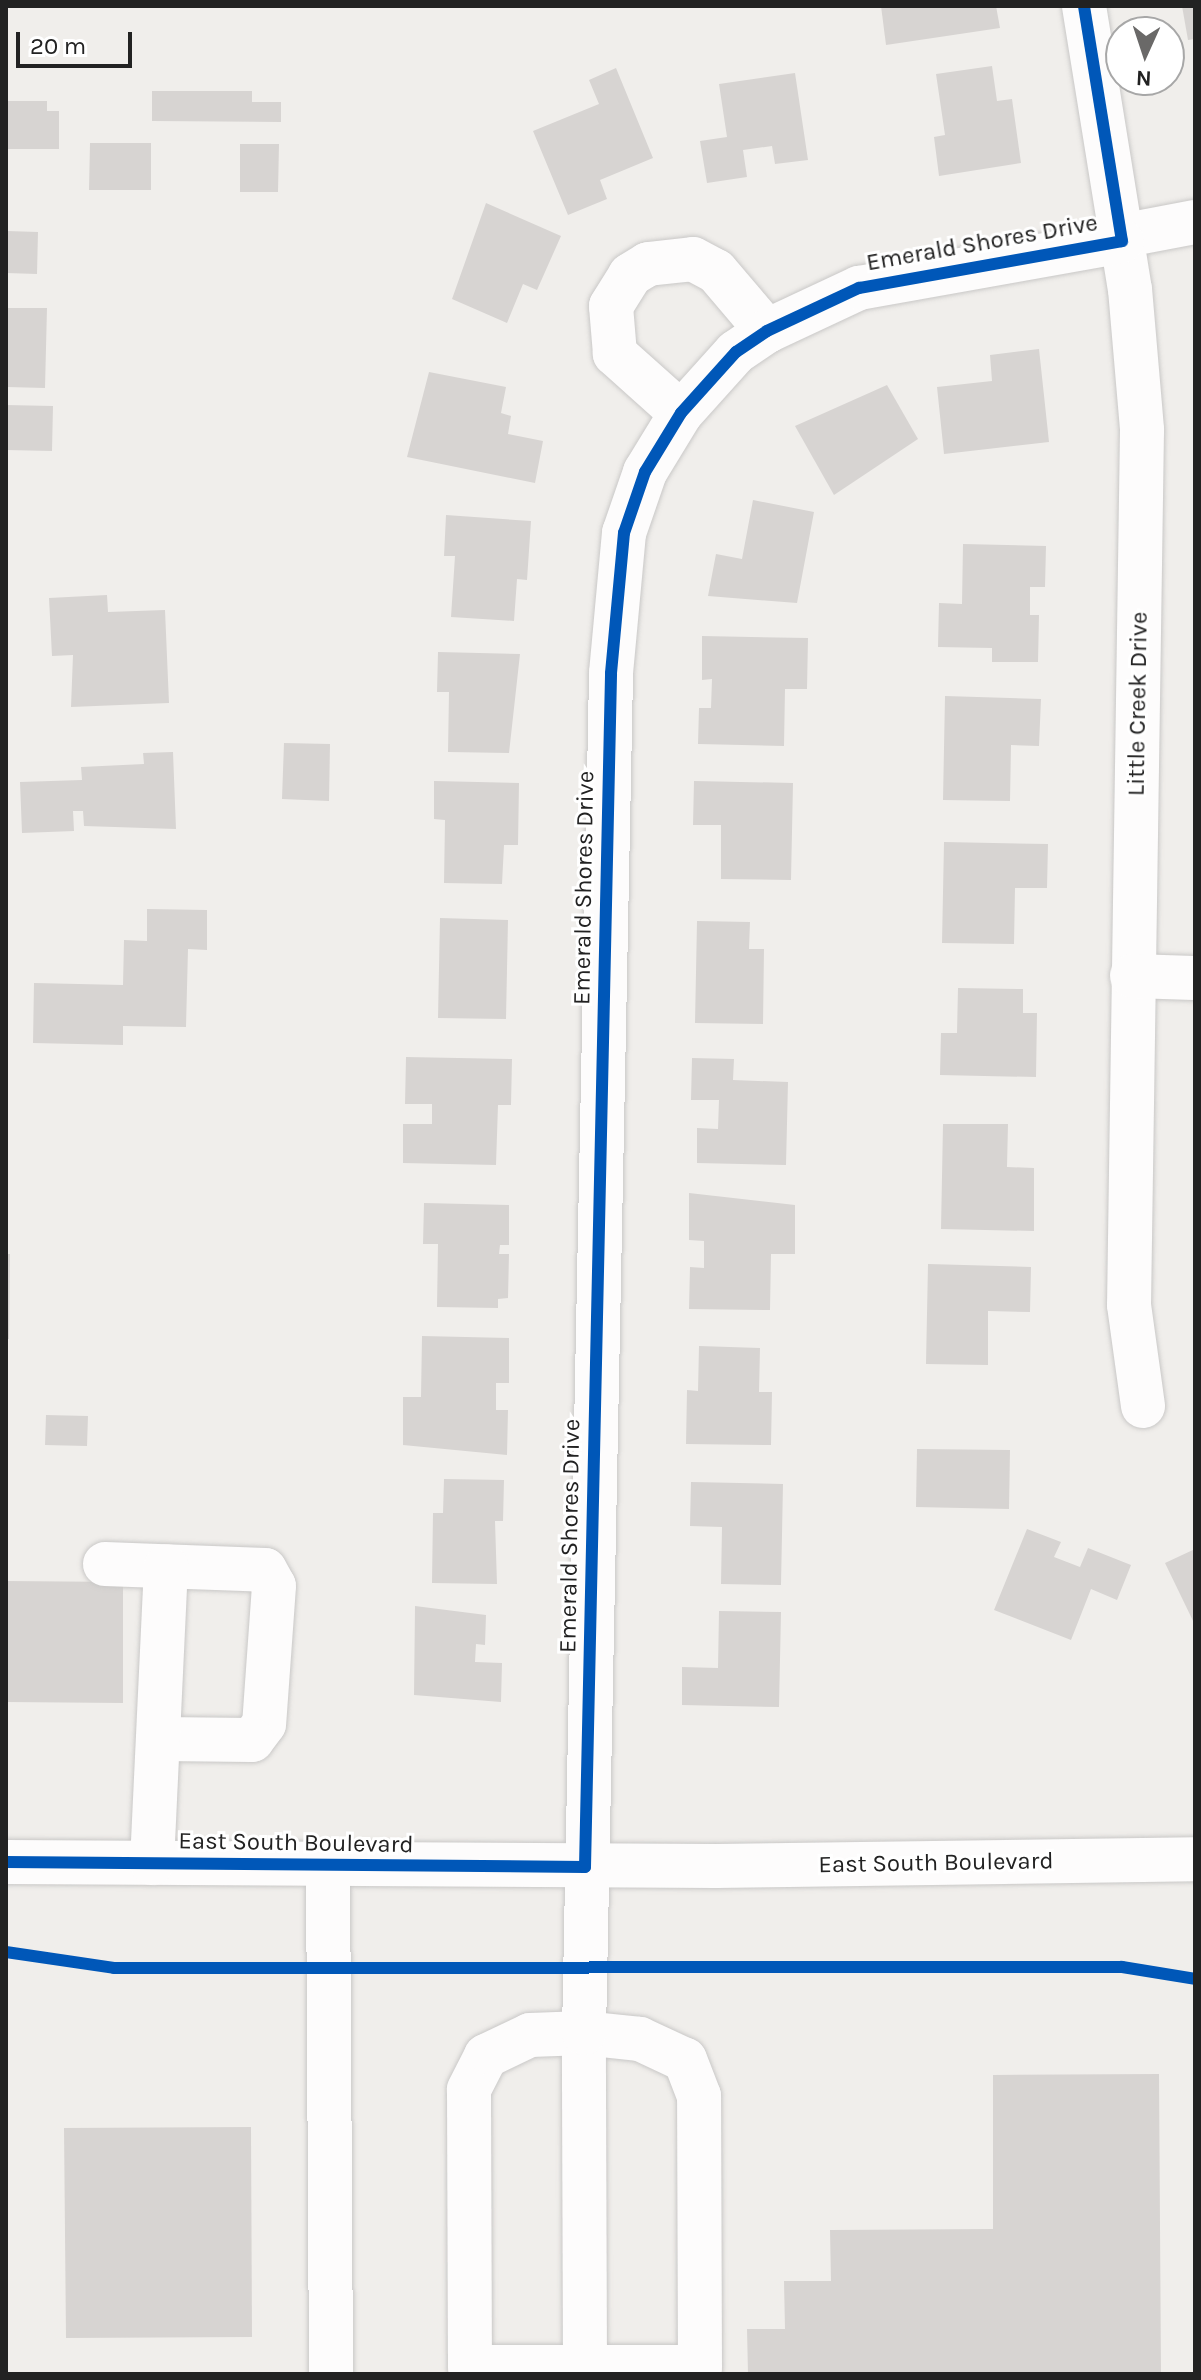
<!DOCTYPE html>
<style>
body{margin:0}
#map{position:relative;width:1201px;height:2380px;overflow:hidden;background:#f0eeeb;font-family:Karla,sans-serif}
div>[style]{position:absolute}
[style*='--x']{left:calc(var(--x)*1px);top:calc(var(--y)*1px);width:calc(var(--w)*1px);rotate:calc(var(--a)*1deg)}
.building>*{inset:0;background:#d7d4d2}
.roads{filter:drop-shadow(0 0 2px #c9c8c7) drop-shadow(0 0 2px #c9c8c7)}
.minor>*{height:44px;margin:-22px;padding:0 22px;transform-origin:22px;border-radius:22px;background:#fdfcfc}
.cycleway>*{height:12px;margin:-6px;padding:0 6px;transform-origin:6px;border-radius:6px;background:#0057b8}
span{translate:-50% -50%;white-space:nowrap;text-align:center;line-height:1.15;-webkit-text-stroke:6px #fff;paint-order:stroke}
.street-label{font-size:24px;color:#222}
.frame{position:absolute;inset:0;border:8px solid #222;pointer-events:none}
.north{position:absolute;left:1105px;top:16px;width:80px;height:80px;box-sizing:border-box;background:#fff;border:2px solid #a7a7a7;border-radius:50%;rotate:183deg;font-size:22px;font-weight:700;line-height:32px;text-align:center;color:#222}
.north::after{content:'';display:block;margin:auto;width:28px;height:36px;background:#6a6968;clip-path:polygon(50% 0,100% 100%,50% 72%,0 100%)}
.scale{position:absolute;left:16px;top:32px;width:116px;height:36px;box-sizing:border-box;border:4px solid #222;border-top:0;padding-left:10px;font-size:24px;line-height:28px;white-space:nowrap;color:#222;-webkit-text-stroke:6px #fff;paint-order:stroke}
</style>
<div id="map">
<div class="building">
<i style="clip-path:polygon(881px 6px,996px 6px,1000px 28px,886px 45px)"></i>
<i style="clip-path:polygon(1182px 6px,1195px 6px,1195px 39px,1188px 40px)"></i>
<i style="clip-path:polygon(992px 66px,997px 101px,1012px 99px,1021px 163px,939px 176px,934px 137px,945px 135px,936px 74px)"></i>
<i style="clip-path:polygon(616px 68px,653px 158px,600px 180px,607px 199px,568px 215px,533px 131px,599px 104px,589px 80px)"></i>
<i style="clip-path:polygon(795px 73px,808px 160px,775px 164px,772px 146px,743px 150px,747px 177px,707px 183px,700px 141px,727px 137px,719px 84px)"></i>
<i style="clip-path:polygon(152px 91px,252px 91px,252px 102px,281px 102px,281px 122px,152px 121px)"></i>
<i style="clip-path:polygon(6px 101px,47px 101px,47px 111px,59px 111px,59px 149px,6px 149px)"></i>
<i style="clip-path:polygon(90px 143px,151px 143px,151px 190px,89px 190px)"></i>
<i style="clip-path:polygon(240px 144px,279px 144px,278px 192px,240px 192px)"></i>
<i style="clip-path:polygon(486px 203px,561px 236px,537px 290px,523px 284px,507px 323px,452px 299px)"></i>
<i style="clip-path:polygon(7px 231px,38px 232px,37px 274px,6px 273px)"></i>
<i style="clip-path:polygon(6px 308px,47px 308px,45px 388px,7px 387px)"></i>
<i style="clip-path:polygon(1039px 349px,1049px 442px,944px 454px,937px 387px,992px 381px,990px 355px)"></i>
<i style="clip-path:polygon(429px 372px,506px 387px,501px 413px,511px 416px,508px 434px,543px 441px,535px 483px,407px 457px)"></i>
<i style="clip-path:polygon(887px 385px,918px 439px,834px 495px,795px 426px)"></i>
<i style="clip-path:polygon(6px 405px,53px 406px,52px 451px,6px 450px)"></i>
<i style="clip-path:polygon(753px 500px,814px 512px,797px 603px,708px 596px,716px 554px,742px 559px)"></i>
<i style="clip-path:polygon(446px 515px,531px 521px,527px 580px,517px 579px,514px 621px,451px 617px,455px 556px,444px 556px)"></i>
<i style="clip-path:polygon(963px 544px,1046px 546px,1045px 587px,1030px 587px,1030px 615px,1039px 615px,1038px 662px,992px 662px,992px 648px,938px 647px,939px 603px,962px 604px)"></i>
<i style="clip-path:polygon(107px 595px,108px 612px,165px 610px,169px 703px,71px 707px,73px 655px,52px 656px,49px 598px)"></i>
<i style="clip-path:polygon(702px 636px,808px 638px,807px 689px,785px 689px,784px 746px,698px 744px,699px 708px,711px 708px,712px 679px,702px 680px)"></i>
<i style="clip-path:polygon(438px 652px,520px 654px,509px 753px,448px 752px,449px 692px,437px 692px)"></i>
<i style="clip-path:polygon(945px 696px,1041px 699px,1039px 746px,1011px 745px,1010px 801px,943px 800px)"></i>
<i style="clip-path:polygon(284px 743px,330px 744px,329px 801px,282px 799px)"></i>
<i style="clip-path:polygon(173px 752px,176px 829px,84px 826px,83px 811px,73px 811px,74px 831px,22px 833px,20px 782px,82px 780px,81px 767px,144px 764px,143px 753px)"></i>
<i style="clip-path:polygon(434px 781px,519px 783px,518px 845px,504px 845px,502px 884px,444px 883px,445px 820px,434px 819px)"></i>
<i style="clip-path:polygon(694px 781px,793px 783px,791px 880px,721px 879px,721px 825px,693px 825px)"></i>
<i style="clip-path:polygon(944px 842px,1048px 844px,1047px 888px,1015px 888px,1014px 944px,942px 943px)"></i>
<i style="clip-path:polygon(147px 909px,207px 910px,207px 950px,188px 949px,186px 1027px,123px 1026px,123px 1045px,33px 1043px,34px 983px,123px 985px,124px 940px,147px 941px)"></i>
<i style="clip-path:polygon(440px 918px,508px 920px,506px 1019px,438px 1018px)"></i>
<i style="clip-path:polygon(697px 921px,750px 922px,749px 949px,764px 949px,763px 1024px,695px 1023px)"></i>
<i style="clip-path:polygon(958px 988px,1023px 989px,1023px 1013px,1037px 1013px,1036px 1077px,940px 1075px,941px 1033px,957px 1033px)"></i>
<i style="clip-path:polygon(406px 1057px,512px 1059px,511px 1105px,498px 1105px,496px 1165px,403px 1163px,403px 1124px,432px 1124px,432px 1104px,405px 1104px)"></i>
<i style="clip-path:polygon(692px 1058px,734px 1059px,733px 1080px,788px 1082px,786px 1165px,697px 1163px,697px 1128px,718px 1129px,719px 1100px,691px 1100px)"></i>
<i style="clip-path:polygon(943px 1124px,1008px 1124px,1007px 1167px,1034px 1168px,1034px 1231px,941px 1229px)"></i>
<i style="clip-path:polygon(689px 1193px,795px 1205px,795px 1254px,771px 1254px,770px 1310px,689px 1309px,690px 1267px,704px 1268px,704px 1241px,689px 1240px)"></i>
<i style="clip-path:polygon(424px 1203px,509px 1205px,509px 1245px,500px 1245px,499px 1254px,509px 1254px,508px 1298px,498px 1299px,498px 1308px,437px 1307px,438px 1244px,423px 1244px)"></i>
<i style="clip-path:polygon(6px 1254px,10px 1254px,9px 1339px,6px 1339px)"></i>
<i style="clip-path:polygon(928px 1264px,1031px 1267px,1030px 1312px,988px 1311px,988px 1365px,926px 1364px)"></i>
<i style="clip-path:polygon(422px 1336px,509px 1338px,509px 1383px,496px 1383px,496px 1410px,508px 1410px,507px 1455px,403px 1445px,403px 1397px,421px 1397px)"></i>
<i style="clip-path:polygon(699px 1346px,760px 1348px,759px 1392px,772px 1392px,771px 1445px,686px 1444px,687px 1390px,698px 1391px)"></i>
<i style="clip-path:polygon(46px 1415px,88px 1416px,87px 1446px,45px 1445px)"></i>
<i style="clip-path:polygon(917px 1449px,1010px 1450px,1009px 1509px,916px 1507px)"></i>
<i style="clip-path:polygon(444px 1479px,504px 1480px,503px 1521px,495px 1521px,497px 1584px,432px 1583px,433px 1513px,443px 1513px)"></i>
<i style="clip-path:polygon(691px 1482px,783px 1484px,781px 1585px,721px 1584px,722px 1527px,690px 1526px)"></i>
<i style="clip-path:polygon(1027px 1529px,1061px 1542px,1054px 1557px,1080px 1567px,1088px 1548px,1131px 1565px,1117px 1600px,1091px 1589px,1071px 1640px,994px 1610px)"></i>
<i style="clip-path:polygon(1195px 1549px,1195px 1625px,1165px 1563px)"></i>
<i style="clip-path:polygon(6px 1581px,123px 1582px,123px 1703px,6px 1702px)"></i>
<i style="clip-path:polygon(415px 1606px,486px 1615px,485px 1645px,476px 1644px,475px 1662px,502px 1663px,501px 1702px,414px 1695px)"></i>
<i style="clip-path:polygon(719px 1611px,781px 1612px,779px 1707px,682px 1705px,682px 1667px,718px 1668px)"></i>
<i style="clip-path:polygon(1159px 2074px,1161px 2374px,748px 2374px,747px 2329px,785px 2329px,784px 2281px,831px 2281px,830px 2230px,993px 2229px,993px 2075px)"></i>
<i style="clip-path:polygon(251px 2127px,252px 2337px,66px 2338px,64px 2128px)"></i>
</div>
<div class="roads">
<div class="minor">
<i style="--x:1084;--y:6;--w:287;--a:80.8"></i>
<i style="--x:1130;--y:289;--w:142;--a:85.1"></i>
<i style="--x:1142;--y:430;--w:875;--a:90.85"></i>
<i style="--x:1129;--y:1305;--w:102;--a:82.1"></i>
<i style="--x:1121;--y:236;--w:75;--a:-10.7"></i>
<i style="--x:681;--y:413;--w:89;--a:-138.2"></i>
<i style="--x:615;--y:354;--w:48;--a:-94.8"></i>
<i style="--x:611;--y:306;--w:36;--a:-58"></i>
<i style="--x:630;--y:275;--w:21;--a:-31"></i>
<i style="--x:648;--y:264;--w:45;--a:-6.3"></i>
<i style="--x:693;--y:259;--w:26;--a:28"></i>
<i style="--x:716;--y:271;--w:79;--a:49.6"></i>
<i style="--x:1132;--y:976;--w:63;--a:1.8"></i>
<i style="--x:105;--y:1564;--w:160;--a:2.1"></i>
<i style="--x:265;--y:1570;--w:18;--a:61"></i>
<i style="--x:274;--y:1586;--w:138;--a:94.1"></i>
<i style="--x:264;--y:1724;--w:20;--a:127"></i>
<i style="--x:252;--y:1740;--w:91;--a:-179.4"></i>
<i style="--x:6;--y:1862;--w:710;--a:0.32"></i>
<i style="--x:716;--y:1866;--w:479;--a:-0.8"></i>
<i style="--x:152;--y:1863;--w:297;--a:-87.3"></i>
<i style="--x:328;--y:1865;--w:509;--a:89.66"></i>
<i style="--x:585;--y:2367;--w:334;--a:-90.2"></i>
<i style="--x:584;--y:2033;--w:54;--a:177.9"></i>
<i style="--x:530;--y:2035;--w:49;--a:154.5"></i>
<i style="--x:486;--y:2056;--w:38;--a:117"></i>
<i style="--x:469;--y:2090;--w:277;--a:89.8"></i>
<i style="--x:470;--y:2367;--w:230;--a:0"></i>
<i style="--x:700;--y:2367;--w:271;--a:-90.2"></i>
<i style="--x:699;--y:2096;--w:39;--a:-111"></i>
<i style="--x:685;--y:2060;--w:50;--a:-155"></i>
<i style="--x:640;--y:2039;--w:56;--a:-173.9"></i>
<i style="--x:584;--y:2033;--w:1360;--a:-88.86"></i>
<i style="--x:611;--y:673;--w:141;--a:-84.7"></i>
<i style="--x:624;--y:533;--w:65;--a:-71"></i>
<i style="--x:645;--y:472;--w:69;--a:-58.6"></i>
<i style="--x:681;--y:413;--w:82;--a:-48"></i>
<i style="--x:736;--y:352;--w:37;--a:-34"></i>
<i style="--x:767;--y:331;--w:102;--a:-25.1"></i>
<i style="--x:859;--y:288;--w:267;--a:-10.1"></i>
</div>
</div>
<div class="cycleway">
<i style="--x:6;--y:1862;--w:579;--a:0.49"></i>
<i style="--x:585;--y:1867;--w:1194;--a:-88.75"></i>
<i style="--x:611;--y:673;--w:141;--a:-84.7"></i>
<i style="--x:624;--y:533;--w:65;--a:-71"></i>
<i style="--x:645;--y:472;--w:69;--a:-58.6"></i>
<i style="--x:681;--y:413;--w:82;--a:-48"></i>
<i style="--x:736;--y:352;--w:37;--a:-34"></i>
<i style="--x:767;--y:331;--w:102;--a:-25.1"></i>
<i style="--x:859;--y:288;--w:267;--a:-10.1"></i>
<i style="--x:1122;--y:241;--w:238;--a:-99.2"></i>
<i style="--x:6;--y:1952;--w:109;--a:8.4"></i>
<i style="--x:114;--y:1968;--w:1008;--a:-0.06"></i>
<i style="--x:1122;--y:1967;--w:74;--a:9.3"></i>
</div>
<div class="street-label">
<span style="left:982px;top:243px;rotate:-10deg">Emerald Shores Drive</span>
<span style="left:1138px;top:704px;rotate:-89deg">Little Creek Drive</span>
<span style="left:584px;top:888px;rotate:-89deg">Emerald Shores Drive</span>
<span style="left:570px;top:1536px;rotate:-89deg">Emerald Shores Drive</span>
<span style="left:296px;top:1843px;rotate:1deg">East South Boulevard</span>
<span style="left:936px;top:1863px;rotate:-1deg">East South Boulevard</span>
</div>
<div class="frame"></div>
<div class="north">N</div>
<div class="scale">20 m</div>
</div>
